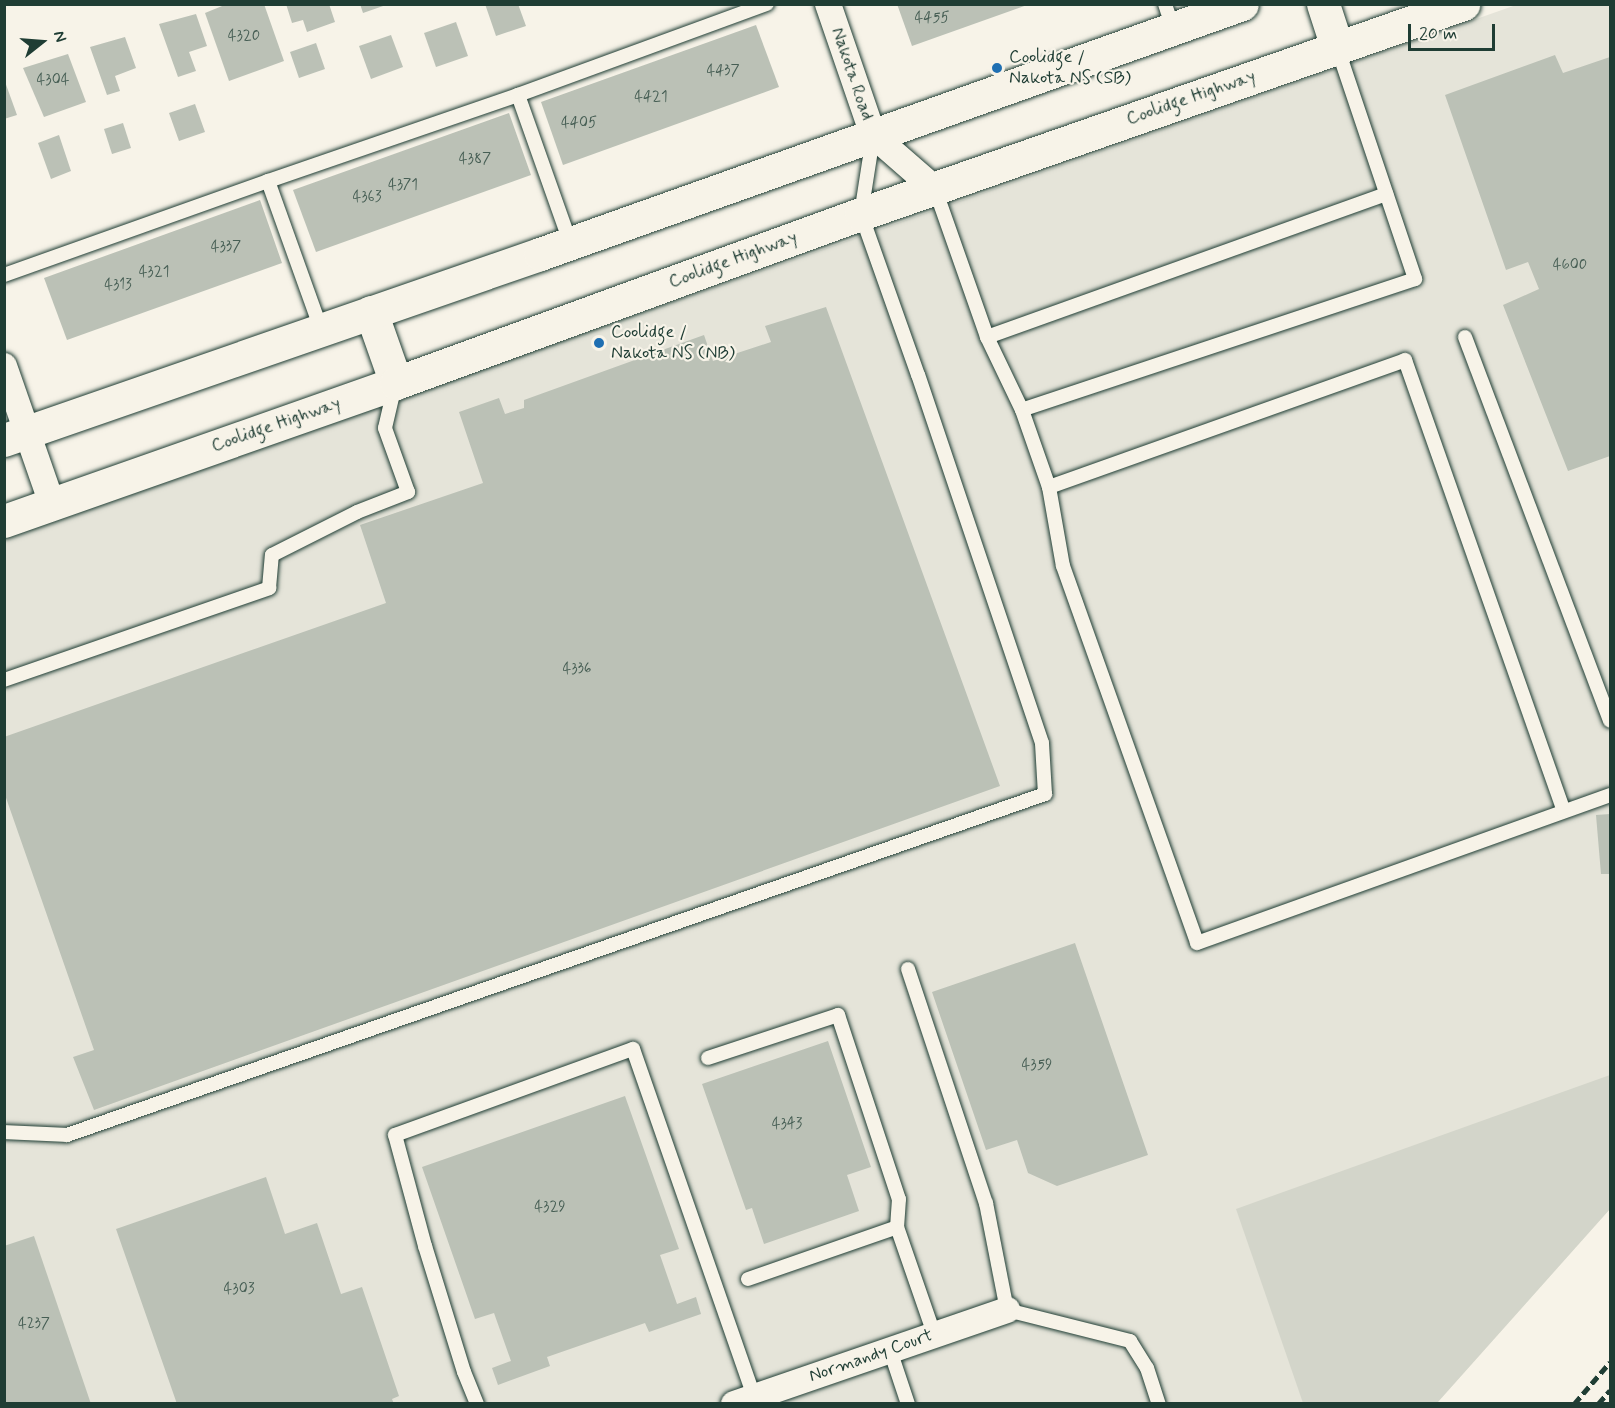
<!DOCTYPE html>
<style>
body{margin:0}
#map{position:relative;width:1615px;height:1408px;overflow:hidden;background:#f7f3e8;font-family:Mynerve,sans-serif}
div>[style]{position:absolute}
[style*='--x']{left:calc(var(--x)*1px);top:calc(var(--y)*1px);width:calc(var(--w)*1px);rotate:calc(var(--a)*1deg)}
.built>*{inset:0;background:#e5e4d9}
.green>*{inset:0;background:#d3d5ca}
.building>*{inset:0;background:#bbc1b6}
.roads{filter:drop-shadow(0 0 2px #1f3d34) drop-shadow(0 0 2px #1f3d34)}
.service>*{height:14px;margin:-7px;padding:0 7px;transform-origin:7px;border-radius:7px;background:#f7f3e8}
.minor>*{height:26px;margin:-13px;padding:0 13px;transform-origin:13px;border-radius:13px;background:#f7f3e8}
.secondary>*{height:33px;margin:-16.5px;padding:0 16.5px;transform-origin:16.5px;border-radius:16.5px;background:#f7f3e8}
.rail>*{height:4.5px;margin-top:-2.25px;transform-origin:0;background:repeating-linear-gradient(90deg,#1f3d34 0 9px,transparent 0 13.5px)}
.dots>*{width:16px;height:16px;translate:-50% -50%;box-sizing:border-box;border:3px solid #f7f3e8;border-radius:50%}
span{translate:-50% -50%;white-space:nowrap;text-align:center;line-height:1.15;-webkit-text-stroke:4.5px #f7f3e8;paint-order:stroke}
.number-label{font-size:15px;color:#465e54}
.number-label span{-webkit-text-stroke-width:0}
.poi-label{font-size:18px;color:#1f3d34}
.left{translate:0 -50%;text-align:left}
.street-label{font-size:18px;color:#1f3d34}
.frame{position:absolute;inset:0;border:6px solid #1f3d34;pointer-events:none}
.north{position:absolute;left:12px;top:12px;width:60px;height:60px;-webkit-text-stroke:4px #f7f3e8;paint-order:stroke;rotate:73deg;font-size:16px;font-weight:700;line-height:24px;text-align:center;color:#1f3d34}
.north::after{content:'';display:block;margin:auto;width:21px;height:27px;background:#1f3d34;clip-path:polygon(50% 0,100% 100%,50% 72%,0 100%)}
.scale{position:absolute;left:1408px;top:24px;width:87px;height:27px;box-sizing:border-box;border:3px solid #1f3d34;border-top:0;padding-left:8px;font-size:18px;line-height:21px;white-space:nowrap;color:#1f3d34;-webkit-text-stroke:4px #f7f3e8;paint-order:stroke}
</style>
<div id="map">
<div class="built">
<i style="clip-path:polygon(1516px 5px,1610px 5px,1610px 1209px,1437px 1403px,5px 1403px,4px 538px)"></i>
</div>
<div class="green">
<i style="clip-path:polygon(1610px 1075px,1610px 1209px,1437px 1403px,1303px 1403px,1236px 1209px)"></i>
</div>
<div class="building">
<i style="clip-path:polygon(227px 4px,264px 4px,284px 61px,229px 81px,205px 13px)"></i>
<i style="clip-path:polygon(286px 4px,329px 4px,335px 22px,307px 32px,303px 20px,292px 23px)"></i>
<i style="clip-path:polygon(360px 4px,386px 4px,386px 5px,363px 13px)"></i>
<i style="clip-path:polygon(485px 4px,518px 4px,526px 26px,496px 36px)"></i>
<i style="clip-path:polygon(897px 4px,1027px 4px,1027px 5px,912px 46px)"></i>
<i style="clip-path:polygon(196px 14px,207px 46px,189px 52px,196px 71px,178px 77px,159px 24px)"></i>
<i style="clip-path:polygon(456px 22px,468px 56px,436px 67px,424px 33px)"></i>
<i style="clip-path:polygon(756px 25px,779px 87px,563px 165px,541px 102px)"></i>
<i style="clip-path:polygon(391px 35px,403px 67px,371px 79px,359px 46px)"></i>
<i style="clip-path:polygon(125px 37px,136px 68px,115px 76px,120px 91px,107px 95px,90px 47px)"></i>
<i style="clip-path:polygon(316px 43px,325px 69px,299px 78px,290px 52px)"></i>
<i style="clip-path:polygon(68px 54px,86px 102px,44px 117px,23px 68px)"></i>
<i style="clip-path:polygon(1555px 55px,1563px 73px,1610px 57px,1610px 456px,1568px 471px,1503px 305px,1539px 289px,1528px 262px,1506px 270px,1445px 95px)"></i>
<i style="clip-path:polygon(4px 79px,17px 115px,4px 119px)"></i>
<i style="clip-path:polygon(195px 104px,205px 132px,179px 141px,169px 113px)"></i>
<i style="clip-path:polygon(509px 113px,531px 175px,316px 252px,293px 190px)"></i>
<i style="clip-path:polygon(123px 123px,131px 148px,112px 154px,104px 129px)"></i>
<i style="clip-path:polygon(59px 135px,71px 171px,51px 179px,38px 143px)"></i>
<i style="clip-path:polygon(260px 200px,282px 263px,67px 340px,44px 278px)"></i>
<i style="clip-path:polygon(826px 307px,1000px 786px,94px 1110px,73px 1057px,94px 1050px,4px 792px,4px 737px,386px 603px,360px 525px,483px 483px,459px 412px,499px 398px,505px 414px,524px 408px,524px 400px,704px 335px,713px 361px,771px 342px,765px 326px)"></i>
<i style="clip-path:polygon(1610px 814px,1610px 874px,1601px 874px,1596px 815px)"></i>
<i style="clip-path:polygon(1075px 943px,1148px 1155px,1057px 1186px,1028px 1173px,1017px 1140px,986px 1150px,932px 992px)"></i>
<i style="clip-path:polygon(828px 1041px,871px 1167px,847px 1175px,859px 1211px,764px 1244px,752px 1208px,746px 1210px,702px 1084px)"></i>
<i style="clip-path:polygon(625px 1096px,679px 1249px,660px 1255px,677px 1304px,696px 1297px,701px 1314px,649px 1332px,645px 1323px,547px 1357px,550px 1366px,498px 1385px,492px 1368px,511px 1361px,494px 1313px,475px 1319px,422px 1167px)"></i>
<i style="clip-path:polygon(266px 1177px,285px 1234px,317px 1223px,341px 1294px,362px 1287px,399px 1396px,392px 1399px,394px 1404px,177px 1404px,116px 1229px)"></i>
<i style="clip-path:polygon(34px 1236px,91px 1404px,4px 1404px,4px 1246px)"></i>
</div>
<div class="roads">
<div class="service">
<i style="--x:1165;--y:4;--w:25;--a:72"></i>
<i style="--x:1337;--y:47;--w:245;--a:71.4"></i>
<i style="--x:1415;--y:279;--w:414;--a:161.6"></i>
<i style="--x:1022;--y:410;--w:82;--a:70.7"></i>
<i style="--x:1049;--y:487;--w:80;--a:80"></i>
<i style="--x:1063;--y:566;--w:400;--a:70.4"></i>
<i style="--x:1197;--y:943;--w:439;--a:-19.7"></i>
<i style="--x:518;--y:95;--w:156;--a:70.5"></i>
<i style="--x:268;--y:181;--w:264;--a:-19"></i>
<i style="--x:518;--y:95;--w:265;--a:-20.1"></i>
<i style="--x:935;--y:189;--w:157;--a:70.6"></i>
<i style="--x:987;--y:337;--w:81;--a:64.4"></i>
<i style="--x:4;--y:275;--w:280;--a:-19.6"></i>
<i style="--x:268;--y:181;--w:157;--a:70.3"></i>
<i style="--x:987;--y:337;--w:424;--a:-19.7"></i>
<i style="--x:1465;--y:337;--w:410;--a:69.3"></i>
<i style="--x:1049;--y:487;--w:378;--a:-19.6"></i>
<i style="--x:1405;--y:360;--w:478;--a:70.6"></i>
<i style="--x:4;--y:680;--w:281;--a:-19.1"></i>
<i style="--x:269;--y:588;--w:33;--a:-85"></i>
<i style="--x:272;--y:555;--w:95;--a:-26.8"></i>
<i style="--x:357;--y:512;--w:55;--a:-21.4"></i>
<i style="--x:408;--y:492;--w:68;--a:-109.8"></i>
<i style="--x:385;--y:428;--w:44;--a:-76.9"></i>
<i style="--x:908;--y:969;--w:247;--a:71.6"></i>
<i style="--x:986;--y:1203;--w:109;--a:78.9"></i>
<i style="--x:1007;--y:1310;--w:127;--a:14.1"></i>
<i style="--x:1130;--y:1341;--w:32;--a:58"></i>
<i style="--x:1147;--y:1368;--w:38;--a:72"></i>
<i style="--x:708;--y:1058;--w:137;--a:-18.3"></i>
<i style="--x:838;--y:1015;--w:194;--a:71.7"></i>
<i style="--x:899;--y:1199;--w:28;--a:94"></i>
<i style="--x:897;--y:1227;--w:113;--a:70.9"></i>
<i style="--x:4;--y:1132;--w:63;--a:2.7"></i>
<i style="--x:67;--y:1135;--w:1036;--a:-19.22"></i>
<i style="--x:1045;--y:794;--w:51;--a:-93.4"></i>
<i style="--x:1042;--y:743;--w:388;--a:-108.6"></i>
<i style="--x:918;--y:375;--w:171;--a:-109.5"></i>
<i style="--x:861;--y:214;--w:78;--a:-81.1"></i>
<i style="--x:748;--y:1279;--w:158;--a:-19.2"></i>
<i style="--x:890;--y:1350;--w:57;--a:71.6"></i>
<i style="--x:477;--y:1404;--w:35;--a:-112"></i>
<i style="--x:464;--y:1372;--w:132;--a:-107.2"></i>
<i style="--x:425;--y:1246;--w:115;--a:-105.1"></i>
<i style="--x:395;--y:1135;--w:253;--a:-19.9"></i>
<i style="--x:633;--y:1049;--w:367;--a:70.8"></i>
</div>
<div class="minor">
<i style="--x:828;--y:4;--w:139;--a:71"></i>
<i style="--x:873;--y:135;--w:82;--a:41.1"></i>
<i style="--x:4;--y:366;--w:146;--a:70.8"></i>
<i style="--x:734;--y:1404;--w:289;--a:-19"></i>
</div>
<div class="secondary">
<i style="--x:1323;--y:4;--w:45;--a:72"></i>
<i style="--x:371;--y:312;--w:75;--a:70.6"></i>
<i style="--x:4;--y:440;--w:567;--a:-19.14"></i>
<i style="--x:540;--y:254;--w:745;--a:-19.6"></i>
<i style="--x:4;--y:521;--w:416;--a:-19.4"></i>
<i style="--x:396;--y:383;--w:495;--a:-20"></i>
<i style="--x:861;--y:214;--w:638;--a:-19.23"></i>
</div>
</div>
<div class="rail">
<i style="--x:1574;--y:1404;--w:55;--a:-49.4"></i>
<i style="--x:1598;--y:1404;--w:18;--a:-49"></i>
</div>
<div class="dots">
<i style="left:997px;top:68px;background:#1f6fb2"></i>
<i style="left:599px;top:343px;background:#1f6fb2"></i>
</div>
<div class="number-label">
<span style="left:932px;top:19px">4455</span>
<span style="left:244px;top:37px">4320</span>
<span style="left:723px;top:72px">4437</span>
<span style="left:53px;top:81px">4304</span>
<span style="left:651px;top:98px">4421</span>
<span style="left:579px;top:124px">4405</span>
<span style="left:475px;top:160px">4387</span>
<span style="left:403px;top:186px">4371</span>
<span style="left:367px;top:198px">4363</span>
<span style="left:226px;top:248px">4337</span>
<span style="left:1570px;top:266px">4600</span>
<span style="left:154px;top:273px">4321</span>
<span style="left:118px;top:286px">4313</span>
<span style="left:577px;top:670px">4336</span>
<span style="left:1037px;top:1066px">4359</span>
<span style="left:787px;top:1125px">4343</span>
<span style="left:550px;top:1208px">4329</span>
<span style="left:239px;top:1290px">4303</span>
<span style="left:34px;top:1325px">4237</span>
</div>
<div class="poi-label">
<span class="left" style="left:1009px;top:68px">Coolidge /<br>Nakota NS (SB)</span>
<span class="left" style="left:611px;top:343px">Coolidge /<br>Nakota NS (NB)</span>
</div>
<div class="street-label">
<span style="left:852px;top:74px;rotate:71deg">Nakota Road</span>
<span style="left:1191px;top:98px;rotate:-19deg">Coolidge Highway</span>
<span style="left:733px;top:260px;rotate:-20deg">Coolidge Highway</span>
<span style="left:276px;top:425px;rotate:-19deg">Coolidge Highway</span>
<span style="left:871px;top:1356px;rotate:-19deg">Normandy Court</span>
</div>
<div class="frame"></div>
<div class="north">N</div>
<div class="scale">20 m</div>
</div>
